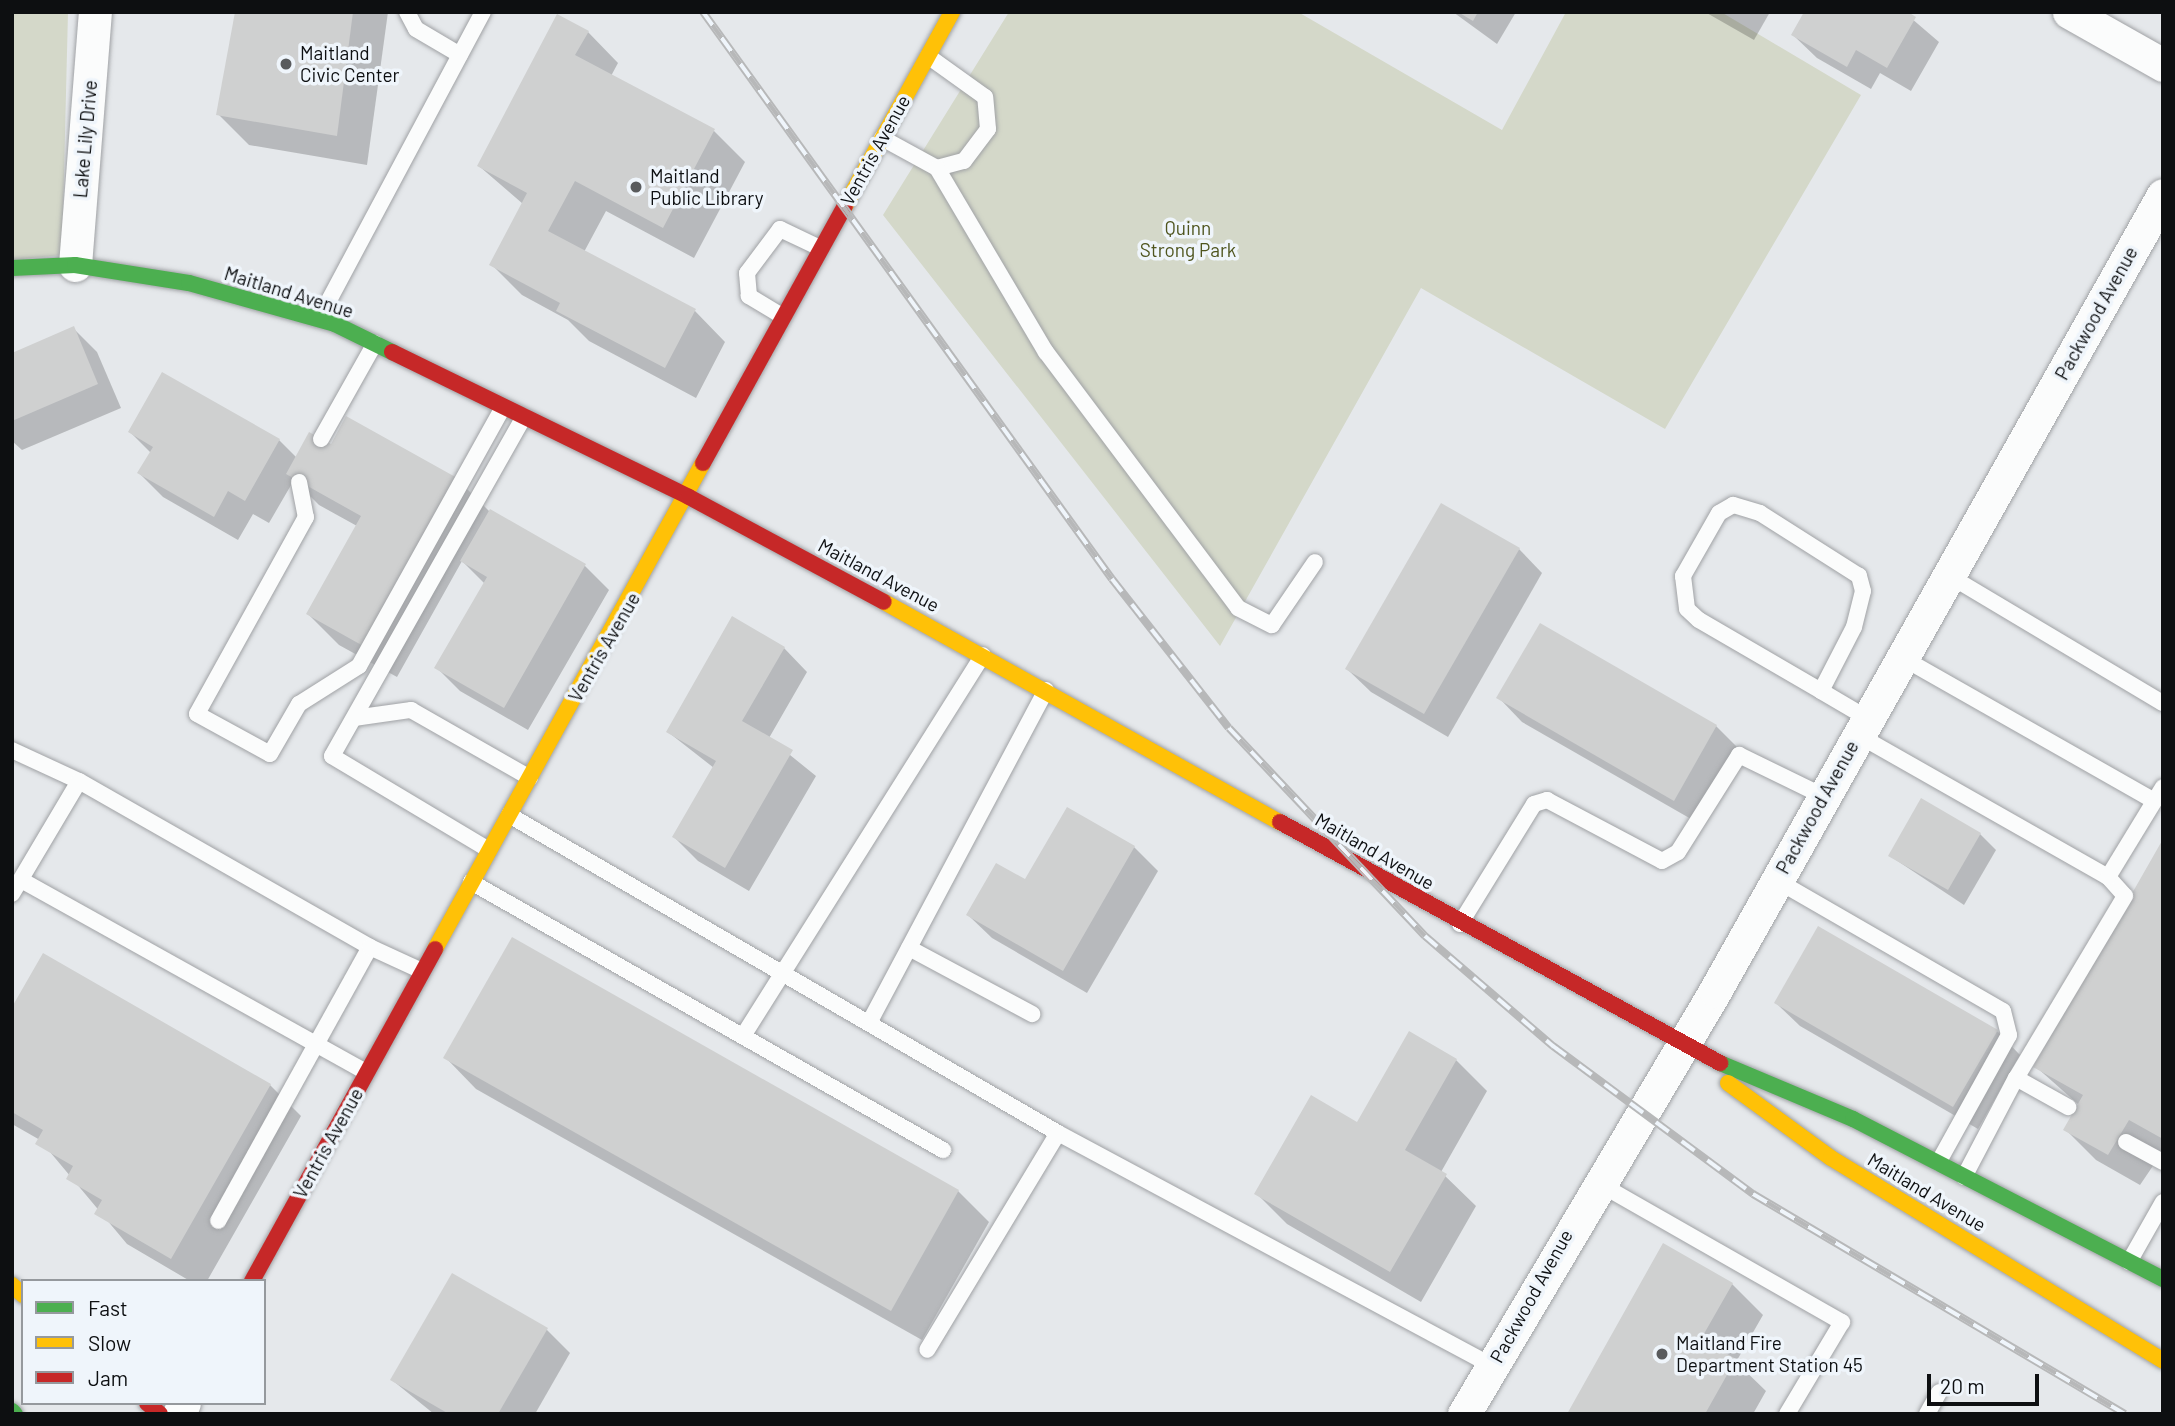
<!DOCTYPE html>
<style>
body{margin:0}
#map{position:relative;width:2175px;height:1426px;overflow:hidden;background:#e5e8eb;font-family:Barlow,sans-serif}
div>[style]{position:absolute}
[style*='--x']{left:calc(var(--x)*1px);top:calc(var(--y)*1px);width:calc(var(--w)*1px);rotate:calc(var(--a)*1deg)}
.green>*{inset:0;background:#d4d8c9}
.shadow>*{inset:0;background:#0003}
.building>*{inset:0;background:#cfd0d0}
.roads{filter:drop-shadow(0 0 2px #a0a2a5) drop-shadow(0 0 2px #a0a2a5)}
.lane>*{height:16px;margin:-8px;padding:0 8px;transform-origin:8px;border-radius:8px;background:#fbfcfc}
.street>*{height:33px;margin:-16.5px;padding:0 16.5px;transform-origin:16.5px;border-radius:16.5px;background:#fbfcfc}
.fast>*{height:16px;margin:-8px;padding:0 8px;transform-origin:8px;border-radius:8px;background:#4caf50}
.slow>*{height:16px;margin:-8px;padding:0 8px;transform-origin:8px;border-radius:8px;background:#ffc107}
.jam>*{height:16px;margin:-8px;padding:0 8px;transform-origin:8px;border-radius:8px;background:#c62828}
.rail>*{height:8px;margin-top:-4px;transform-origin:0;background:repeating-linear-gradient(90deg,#eff5fb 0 16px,#b7b8b9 0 32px);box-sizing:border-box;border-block:2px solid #b7b8b9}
.dots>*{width:19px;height:19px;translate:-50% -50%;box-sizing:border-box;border:4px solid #eff5fb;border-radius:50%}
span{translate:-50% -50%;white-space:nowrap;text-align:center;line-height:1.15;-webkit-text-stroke:7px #eff5fb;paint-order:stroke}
.poi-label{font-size:19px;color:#0d0f11}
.left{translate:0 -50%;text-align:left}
.street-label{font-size:19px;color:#0d0f11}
.park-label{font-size:19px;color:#4f551e}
.frame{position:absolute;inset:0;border:14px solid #0d0f11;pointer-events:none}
.legend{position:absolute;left:21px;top:1279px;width:245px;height:126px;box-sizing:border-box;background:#eff5fb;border:2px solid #95999d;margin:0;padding:9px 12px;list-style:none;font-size:21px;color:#0d0f11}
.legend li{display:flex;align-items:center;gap:14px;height:35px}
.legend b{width:35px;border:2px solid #95999d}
.scale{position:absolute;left:1927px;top:1374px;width:112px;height:32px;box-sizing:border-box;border:4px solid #0d0f11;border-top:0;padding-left:9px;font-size:21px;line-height:24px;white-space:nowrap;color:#0d0f11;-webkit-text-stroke:5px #eff5fb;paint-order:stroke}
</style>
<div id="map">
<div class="green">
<i style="clip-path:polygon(12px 12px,68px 12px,62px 255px,12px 260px)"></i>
<i style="clip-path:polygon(1009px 12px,1298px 12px,1502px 130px,1566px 12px,1721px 12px,1861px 95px,1665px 429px,1421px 288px,1220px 646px,883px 215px)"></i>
</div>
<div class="shadow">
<i style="clip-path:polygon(237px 12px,388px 12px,367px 165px,249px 145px,218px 114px)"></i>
<i style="clip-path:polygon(1453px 12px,1516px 12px,1497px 44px)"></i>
<i style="clip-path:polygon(1705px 12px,1770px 12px,1754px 40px)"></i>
<i style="clip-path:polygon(1904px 12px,1939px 42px,1911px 91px,1880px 73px,1871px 89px,1817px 58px,1793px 35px)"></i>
<i style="clip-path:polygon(588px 32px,618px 63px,611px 76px,714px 131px,745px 162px,694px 258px,606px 211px,584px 252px,695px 311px,725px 342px,696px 398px,589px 341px,568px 320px,522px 295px,491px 264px,523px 204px,479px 166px)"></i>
<i style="clip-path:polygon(73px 328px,97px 352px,121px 408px,22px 450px,12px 441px,12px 355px)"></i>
<i style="clip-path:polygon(130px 432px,279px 440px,297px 458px,331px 446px,458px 480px,490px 512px,585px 566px,609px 590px,528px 730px,460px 691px,436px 667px,485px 584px,462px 561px,397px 677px,339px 645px,308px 614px,357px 526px,319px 505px,294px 480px,269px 523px,253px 514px,238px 540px,163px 497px,139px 473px,151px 453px)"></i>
<i style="clip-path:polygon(1519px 549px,1542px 573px,1448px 737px,1371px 692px,1347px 669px)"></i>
<i style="clip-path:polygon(784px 648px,807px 672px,769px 738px,816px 776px,749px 891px,698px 861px,674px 837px,714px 768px,668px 732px)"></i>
<i style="clip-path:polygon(1499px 698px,1716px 726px,1740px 750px,1698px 823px,1522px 722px)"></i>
<i style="clip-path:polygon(1980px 834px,1996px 850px,1964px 905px,1890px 856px)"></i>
<i style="clip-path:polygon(2163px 843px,2163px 1151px,2140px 1185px,2096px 1160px,2065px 1129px,2079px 1105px,2035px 1066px)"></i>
<i style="clip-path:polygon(1134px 847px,1158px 871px,1087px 993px,992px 938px,968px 915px,1026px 882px)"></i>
<i style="clip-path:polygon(44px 955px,270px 1085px,301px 1116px,207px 1281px,190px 1281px,127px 1244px,40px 1140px,12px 1124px,12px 1010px)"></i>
<i style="clip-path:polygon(1776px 1003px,1997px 1031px,2020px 1055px,1978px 1129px,1800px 1026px)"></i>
<i style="clip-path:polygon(1409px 1033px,1456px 1060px,1487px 1091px,1441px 1172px,1476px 1206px,1421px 1302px,1287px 1224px,1256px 1193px,1357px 1124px)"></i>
<i style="clip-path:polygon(446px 1058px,958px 1191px,989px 1222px,922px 1340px,476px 1089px)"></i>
<i style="clip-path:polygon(1732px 1284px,1763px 1315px,1736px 1362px,1766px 1391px,1753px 1414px,1569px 1414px)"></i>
<i style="clip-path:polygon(546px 1329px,570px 1353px,535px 1414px,434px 1414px,392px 1380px)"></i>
</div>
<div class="building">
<i style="clip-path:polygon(235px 12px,353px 12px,337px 136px,216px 115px)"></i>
<i style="clip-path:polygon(1458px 12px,1478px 12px,1473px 21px)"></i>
<i style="clip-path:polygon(1804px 12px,1908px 12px,1916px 17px,1887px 68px,1856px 50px,1847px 67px,1791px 35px)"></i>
<i style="clip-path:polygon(557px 14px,589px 31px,575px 55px,715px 129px,663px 228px,575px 181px,548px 231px,696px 309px,665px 368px,556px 311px,560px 303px,489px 265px,527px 193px,477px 166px)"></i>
<i style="clip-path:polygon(74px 326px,98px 384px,12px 421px,12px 353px)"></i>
<i style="clip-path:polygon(162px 372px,280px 439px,245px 501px,228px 491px,214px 517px,137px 473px,153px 447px,128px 432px)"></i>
<i style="clip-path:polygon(346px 416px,459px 479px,365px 647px,306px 614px,361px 516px,286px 474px,309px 432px,331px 444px)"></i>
<i style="clip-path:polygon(1441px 503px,1520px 548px,1424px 714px,1345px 669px)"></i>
<i style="clip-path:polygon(490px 509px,586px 564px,504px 708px,434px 668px,487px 577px,460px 561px)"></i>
<i style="clip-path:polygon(732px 616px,785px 647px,742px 721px,793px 750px,725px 868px,672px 837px,716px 761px,666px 732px)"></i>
<i style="clip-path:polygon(1540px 623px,1717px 725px,1674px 801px,1496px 698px)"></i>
<i style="clip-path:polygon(1921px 798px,1981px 833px,1948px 890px,1888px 856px)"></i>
<i style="clip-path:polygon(1067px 807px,1135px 846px,1063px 971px,966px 915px,996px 863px,1025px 879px)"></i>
<i style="clip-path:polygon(2163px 839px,2163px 1139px,2129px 1120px,2108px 1155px,2063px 1130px,2083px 1095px,2033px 1067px)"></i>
<i style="clip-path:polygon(1818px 926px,1998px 1030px,1953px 1107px,1774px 1003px)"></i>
<i style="clip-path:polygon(512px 937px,959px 1190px,891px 1311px,443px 1058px)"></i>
<i style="clip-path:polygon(43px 953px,271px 1084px,171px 1259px,94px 1214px,102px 1200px,66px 1179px,73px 1166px,35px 1144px,43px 1130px,12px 1112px,12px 1007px)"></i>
<i style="clip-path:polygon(1409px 1031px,1457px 1059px,1405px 1150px,1447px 1174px,1390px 1272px,1254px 1194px,1311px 1095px,1357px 1122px)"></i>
<i style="clip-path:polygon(1663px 1243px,1733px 1283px,1701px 1339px,1736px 1359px,1705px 1414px,1567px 1414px)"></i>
<i style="clip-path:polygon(452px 1273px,548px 1328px,498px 1414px,449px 1414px,390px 1380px)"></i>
</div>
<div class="roads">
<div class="lane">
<i style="--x:407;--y:12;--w:19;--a:62"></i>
<i style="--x:416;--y:29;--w:51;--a:30.6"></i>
<i style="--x:882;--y:138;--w:63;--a:28.6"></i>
<i style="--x:937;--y:168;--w:28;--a:-15"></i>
<i style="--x:964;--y:161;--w:40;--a:-53"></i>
<i style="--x:988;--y:129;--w:32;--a:-95"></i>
<i style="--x:985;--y:97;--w:70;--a:-144.3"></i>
<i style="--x:937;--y:168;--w:214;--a:59.4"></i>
<i style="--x:1046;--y:352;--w:320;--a:53.1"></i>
<i style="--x:1238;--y:608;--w:38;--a:27"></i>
<i style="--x:1272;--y:625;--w:76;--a:-55.7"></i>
<i style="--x:782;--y:316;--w:39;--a:-149"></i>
<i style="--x:749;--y:296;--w:23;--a:-95"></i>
<i style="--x:747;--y:273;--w:55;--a:-53.1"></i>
<i style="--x:780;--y:229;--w:44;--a:25.4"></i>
<i style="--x:319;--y:319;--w:348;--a:-61.9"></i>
<i style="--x:321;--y:439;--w:110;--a:-60.6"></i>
<i style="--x:299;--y:482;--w:36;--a:79"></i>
<i style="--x:306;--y:517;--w:225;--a:119"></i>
<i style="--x:197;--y:714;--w:83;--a:28.7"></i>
<i style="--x:270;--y:754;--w:58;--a:-59.9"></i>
<i style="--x:299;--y:704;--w:71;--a:-32.3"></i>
<i style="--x:359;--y:666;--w:296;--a:-60.9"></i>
<i style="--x:1948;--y:575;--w:250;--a:30.8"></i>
<i style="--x:1901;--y:657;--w:291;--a:29.6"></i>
<i style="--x:1821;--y:691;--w:72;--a:-62.7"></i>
<i style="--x:1854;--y:627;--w:37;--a:-76"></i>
<i style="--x:1863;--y:591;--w:16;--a:-105"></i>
<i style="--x:1859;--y:576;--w:117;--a:-147.5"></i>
<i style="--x:1760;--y:513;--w:28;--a:-163"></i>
<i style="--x:1733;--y:505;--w:16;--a:150"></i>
<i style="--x:1719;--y:513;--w:73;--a:119.7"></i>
<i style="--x:1683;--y:576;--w:33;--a:83"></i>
<i style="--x:1687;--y:609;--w:16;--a:43"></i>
<i style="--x:1699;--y:620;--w:141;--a:30.2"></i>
<i style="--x:1821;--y:691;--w:53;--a:30.4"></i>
<i style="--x:354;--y:718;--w:58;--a:-8"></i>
<i style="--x:411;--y:710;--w:137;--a:29.7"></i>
<i style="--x:1858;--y:735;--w:288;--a:29.6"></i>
<i style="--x:2108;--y:877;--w:25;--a:48"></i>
<i style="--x:2125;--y:896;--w:212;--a:120.9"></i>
<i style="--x:12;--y:750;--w:74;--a:24.8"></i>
<i style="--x:509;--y:815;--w:634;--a:30.08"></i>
<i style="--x:1058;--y:1133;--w:253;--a:121.1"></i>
<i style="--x:489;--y:850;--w:183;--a:-149.1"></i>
<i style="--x:332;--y:756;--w:390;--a:-60.5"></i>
<i style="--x:2108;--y:877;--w:105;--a:-58.6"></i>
<i style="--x:21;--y:880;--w:395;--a:29.1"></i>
<i style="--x:1776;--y:880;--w:262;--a:30"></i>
<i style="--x:2003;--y:1011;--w:25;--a:76"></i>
<i style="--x:2009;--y:1035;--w:146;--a:119"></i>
<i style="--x:471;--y:882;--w:543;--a:29.59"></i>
<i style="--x:12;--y:894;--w:131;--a:-59.3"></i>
<i style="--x:79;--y:781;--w:335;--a:29.7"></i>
<i style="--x:370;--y:947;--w:313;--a:119"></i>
<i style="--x:1460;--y:924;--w:141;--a:-58.3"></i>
<i style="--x:1534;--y:804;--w:14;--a:-17"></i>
<i style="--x:1547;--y:800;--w:130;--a:27.9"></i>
<i style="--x:1662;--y:861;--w:18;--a:-29"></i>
<i style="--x:1678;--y:852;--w:115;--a:-57.8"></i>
<i style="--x:1739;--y:755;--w:93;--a:26"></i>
<i style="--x:370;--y:947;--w:57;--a:24.8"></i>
<i style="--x:909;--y:948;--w:140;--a:28.2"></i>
<i style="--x:869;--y:1023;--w:377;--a:-62"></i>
<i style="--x:743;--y:1036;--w:450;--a:-57.8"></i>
<i style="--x:1058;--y:1133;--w:493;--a:28.2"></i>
<i style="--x:2126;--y:1142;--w:42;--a:28.4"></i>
<i style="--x:1964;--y:1177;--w:112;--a:-62.3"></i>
<i style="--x:2016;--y:1078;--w:60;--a:29.1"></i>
<i style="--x:1598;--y:1183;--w:281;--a:29.7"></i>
<i style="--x:1842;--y:1322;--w:107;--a:120.9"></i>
<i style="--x:2129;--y:1262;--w:69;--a:-60.5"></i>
<i style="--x:1927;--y:1414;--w:25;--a:-61"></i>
</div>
<div class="street">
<i style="--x:2069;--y:12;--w:108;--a:29.4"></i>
<i style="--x:75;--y:265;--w:254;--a:-85.5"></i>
<i style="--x:179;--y:1414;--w:12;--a:-66"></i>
<i style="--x:1464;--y:1414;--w:492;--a:-59.3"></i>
<i style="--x:1715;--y:991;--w:913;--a:-60.63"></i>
</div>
<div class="fast">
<i style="--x:12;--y:268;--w:63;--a:-2.7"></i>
<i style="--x:75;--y:265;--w:115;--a:9"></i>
<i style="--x:189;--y:283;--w:152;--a:15.7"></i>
<i style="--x:335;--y:324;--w:64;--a:26.2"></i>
<i style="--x:1720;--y:1063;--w:144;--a:22.8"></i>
<i style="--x:1853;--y:1119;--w:349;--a:27.3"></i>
<i style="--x:12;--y:1411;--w:4;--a:45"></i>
</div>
<div class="slow">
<i style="--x:845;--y:206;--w:222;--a:-61.1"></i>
<i style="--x:884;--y:602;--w:453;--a:29.1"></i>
<i style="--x:435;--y:949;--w:555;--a:-61.13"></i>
<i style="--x:1728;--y:1083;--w:127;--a:36.1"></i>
<i style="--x:1831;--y:1158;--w:389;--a:31.4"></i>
<i style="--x:12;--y:1285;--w:15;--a:42"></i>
</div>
<div class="jam">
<i style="--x:392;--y:352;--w:331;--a:26"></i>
<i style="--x:689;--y:497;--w:221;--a:28.3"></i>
<i style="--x:703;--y:463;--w:294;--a:-61.1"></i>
<i style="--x:1280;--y:822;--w:502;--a:28.71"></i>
<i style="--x:252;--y:1281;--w:379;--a:-61.1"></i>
<i style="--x:147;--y:1403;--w:17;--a:40"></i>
</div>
</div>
<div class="rail">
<i style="--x:703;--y:12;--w:699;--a:54.2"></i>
<i style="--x:1112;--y:579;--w:189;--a:51.9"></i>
<i style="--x:1229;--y:728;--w:286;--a:46.7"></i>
<i style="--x:1425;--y:936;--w:169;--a:40.7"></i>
<i style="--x:1553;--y:1046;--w:249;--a:36.5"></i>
<i style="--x:1753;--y:1194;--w:432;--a:30.6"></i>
</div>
<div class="dots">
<i style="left:286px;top:64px;background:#595b5d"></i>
<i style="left:636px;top:187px;background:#595b5d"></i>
<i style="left:1662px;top:1354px;background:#595b5d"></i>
</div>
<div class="poi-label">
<span class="left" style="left:300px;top:64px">Maitland<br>Civic Center</span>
<span class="left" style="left:650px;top:187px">Maitland<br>Public Library</span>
<span class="left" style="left:1676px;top:1354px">Maitland Fire<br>Department Station 45</span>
</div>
<div class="street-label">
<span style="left:85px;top:139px;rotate:-85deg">Lake Lily Drive</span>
<span style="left:875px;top:150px;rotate:-61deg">Ventris Avenue</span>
<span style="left:289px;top:292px;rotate:17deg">Maitland Avenue</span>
<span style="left:2096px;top:313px;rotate:-61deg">Packwood Avenue</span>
<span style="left:879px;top:575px;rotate:28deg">Maitland Avenue</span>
<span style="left:604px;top:647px;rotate:-60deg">Ventris Avenue</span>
<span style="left:1817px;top:807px;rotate:-61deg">Packwood Avenue</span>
<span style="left:1375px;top:851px;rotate:30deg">Maitland Avenue</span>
<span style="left:328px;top:1143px;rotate:-61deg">Ventris Avenue</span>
<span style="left:1927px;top:1192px;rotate:31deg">Maitland Avenue</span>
<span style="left:1531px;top:1296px;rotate:-61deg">Packwood Avenue</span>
</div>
<div class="park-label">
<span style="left:1188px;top:239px">Quinn<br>Strong Park</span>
</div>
<div class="frame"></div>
<ul class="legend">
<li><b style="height:9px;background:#4caf50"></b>Fast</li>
<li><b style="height:9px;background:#ffc107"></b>Slow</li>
<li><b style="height:9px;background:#c62828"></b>Jam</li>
</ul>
<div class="scale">20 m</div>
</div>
